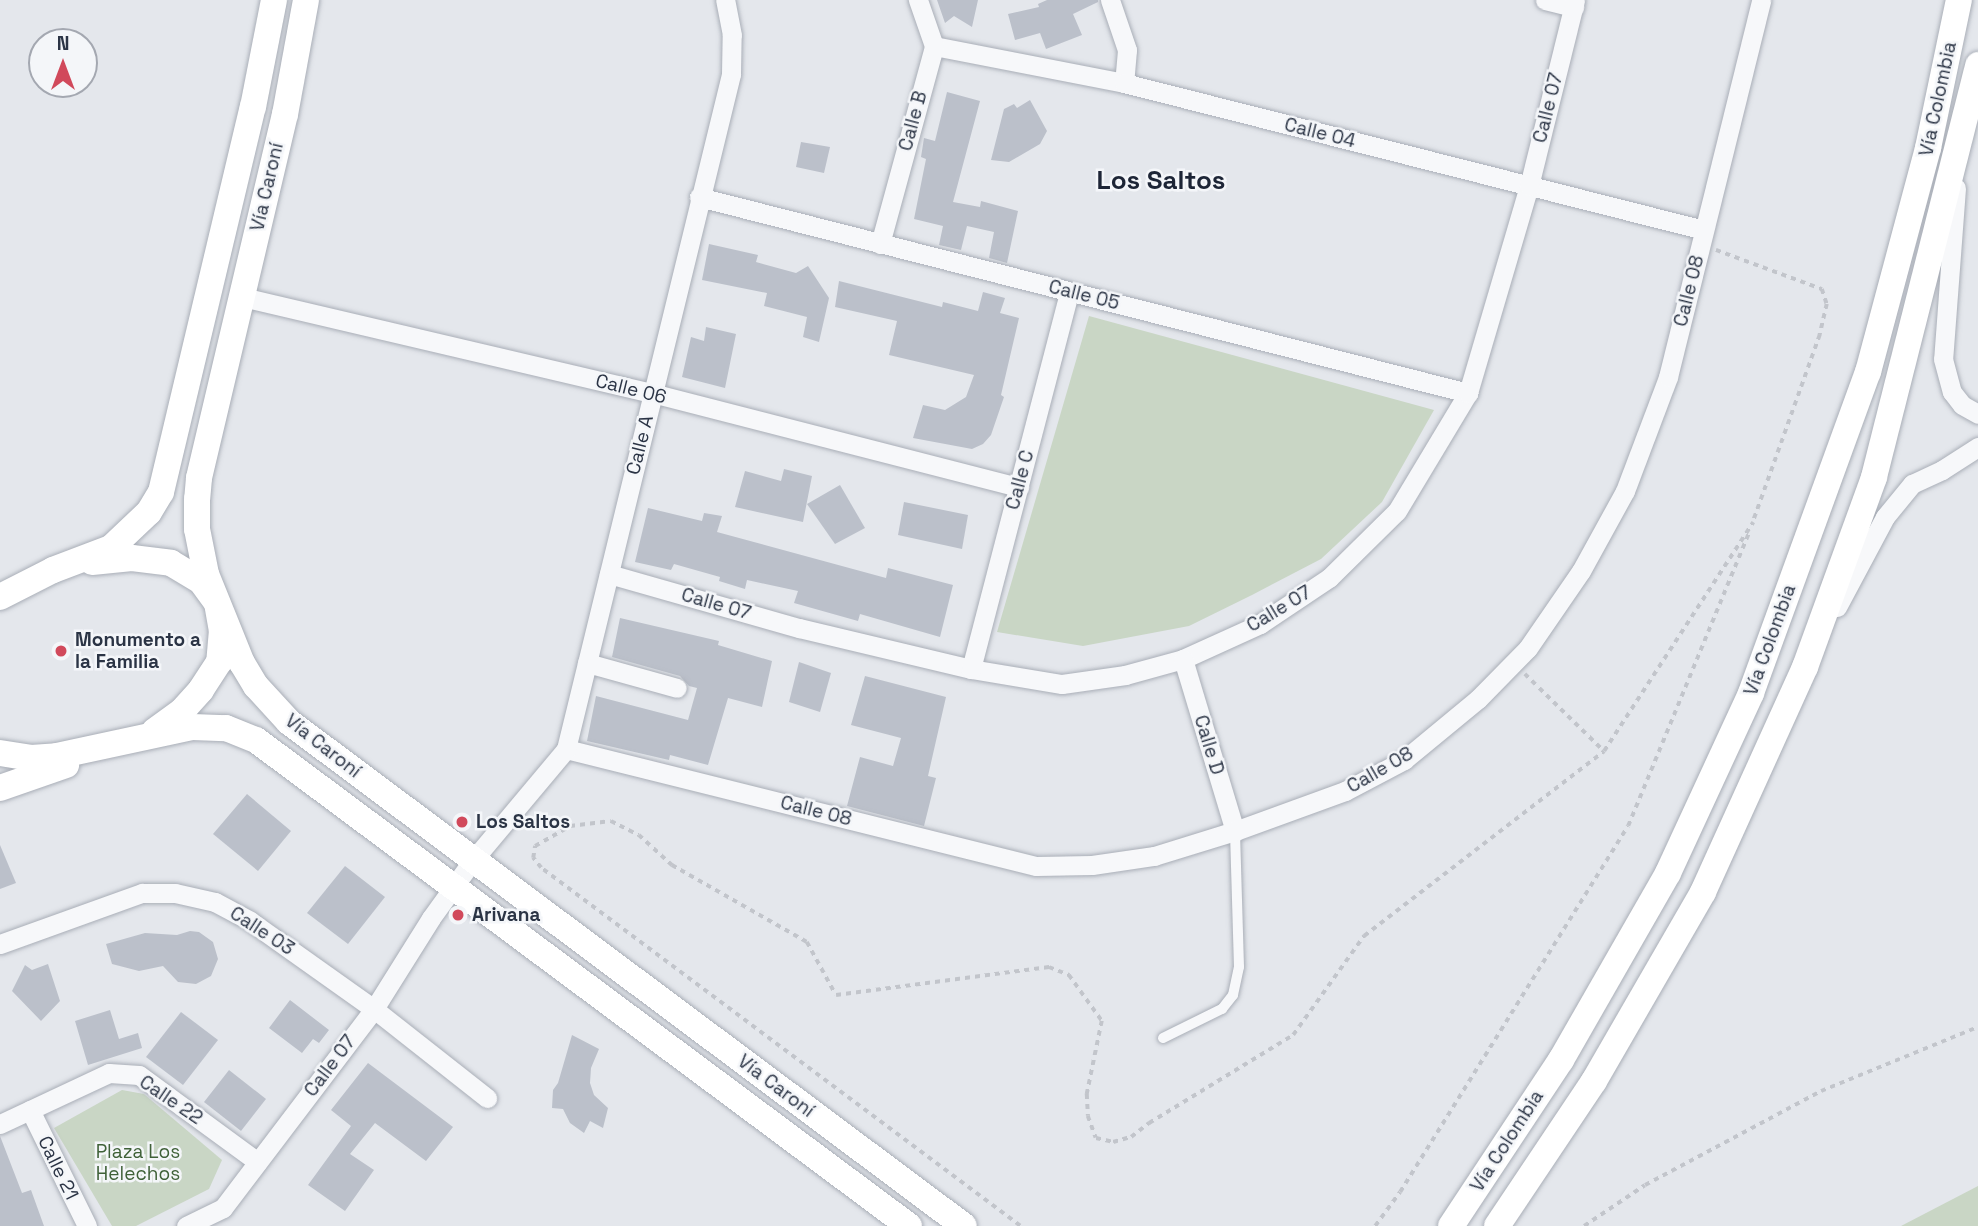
<!DOCTYPE html>
<meta charset="utf-8">
<style>
body{margin:0}
#map{position:relative;width:1978px;height:1226px;overflow:hidden;background:#e4e7ec;font-family:"Space Grotesk",sans-serif}
div>[style]{position:absolute}
[style*='--x']{left:calc(var(--x)*1px);top:calc(var(--y)*1px);width:calc(var(--w)*1px);rotate:calc(var(--a)*1deg)}
.green>*{inset:0;background:#c9d6c5}
.building>*{inset:0;background:#bbc0ca}
.path>*{height:3.5px;margin-top:-1.75px;transform-origin:0;background:repeating-linear-gradient(90deg,#c2c5cb 0 5px,transparent 0 10px)}
.roads{filter:drop-shadow(0 0 2px #a9aeb7) drop-shadow(0 0 2px #a9aeb7)}
.lane>*{height:10px;margin:-5px;padding:0 5px;transform-origin:5px;border-radius:5px;background:#f7f8fa}
.street>*{height:19px;margin:-9.5px;padding:0 9.5px;transform-origin:9.5px;border-radius:9.5px;background:#f7f8fa}
.secondary>*{height:26px;margin:-13px;padding:0 13px;transform-origin:13px;border-radius:13px;background:#fff}
.dots>*{width:19px;height:19px;translate:-50% -50%;box-sizing:border-box;border:4px solid #f4f6f9;border-radius:50%}
span{translate:-50% -50%;white-space:nowrap;text-align:center;line-height:1.15;-webkit-text-stroke:5px #f4f6f9;paint-order:stroke}
.street-label{font-size:19px;color:#2b3445}
.poi-label{font-size:19px;color:#2b3445;font-weight:700}
.left{translate:0 -50%;text-align:left}
.park-label{font-size:19px;color:#3f6138}
.district-label{font-size:26px;color:#1d2536;font-weight:700}
.north{position:absolute;left:28px;top:28px;width:70px;height:70px;box-sizing:border-box;background:#f4f6f9;border:2px solid #a4a8b1;border-radius:50%;rotate:0deg;font-size:19px;font-weight:700;line-height:28px;text-align:center;color:#2b3445}
.north::after{content:'';display:block;margin:auto;width:24px;height:32px;background:#d1495b;clip-path:polygon(50% 0,100% 100%,50% 72%,0 100%)}
</style>
<div id="map">
<div class="green">
<i style="clip-path:polygon(1089px 316px,1434px 410px,1382px 502px,1321px 559px,1252px 595px,1189px 626px,1083px 646px,997px 632px)"></i>
<i style="clip-path:polygon(122px 1090px,144px 1094px,222px 1160px,209px 1189px,136px 1226px,112px 1226px,54px 1128px)"></i>
<i style="clip-path:polygon(1978px 1186px,1978px 1226px,1901px 1226px)"></i>
</div>
<div class="building">
<i style="clip-path:polygon(937px 0,978px 0,972px 27px,954px 16px,945px 23px)"></i>
<i style="clip-path:polygon(1047px 0,1098px 0,1098px 2px,1073px 14px,1082px 35px,1046px 49px,1040px 33px,1015px 40px,1008px 14px,1039px 7px,1038px 4px)"></i>
<i style="clip-path:polygon(947px 92px,980px 101px,953px 202px,980px 207px,981px 201px,1018px 211px,1007px 263px,989px 258px,994px 232px,967px 226px,961px 250px,939px 245px,943px 226px,914px 219px,926px 159px,921px 157px,924px 138px,935px 141px)"></i>
<i style="clip-path:polygon(1030px 100px,1047px 131px,1040px 144px,1009px 162px,991px 160px,1004px 109px,1014px 104px,1017px 108px)"></i>
<i style="clip-path:polygon(801px 142px,830px 147px,824px 173px,796px 167px)"></i>
<i style="clip-path:polygon(709px 244px,758px 255px,756px 262px,796px 273px,808px 266px,829px 298px,819px 342px,803px 337px,807px 317px,764px 306px,767px 293px,702px 280px)"></i>
<i style="clip-path:polygon(839px 281px,942px 307px,943px 302px,978px 311px,983px 292px,1005px 298px,1000px 313px,1019px 318px,1001px 395px,1004px 397px,991px 435px,983px 444px,972px 449px,913px 438px,923px 405px,945px 410px,966px 397px,974px 375px,889px 355px,897px 321px,835px 307px)"></i>
<i style="clip-path:polygon(706px 327px,736px 334px,725px 388px,682px 377px,691px 337px,704px 341px)"></i>
<i style="clip-path:polygon(784px 469px,812px 476px,803px 522px,735px 507px,745px 471px,781px 481px)"></i>
<i style="clip-path:polygon(840px 485px,865px 528px,835px 544px,807px 504px)"></i>
<i style="clip-path:polygon(904px 502px,968px 515px,962px 549px,898px 535px)"></i>
<i style="clip-path:polygon(648px 508px,702px 521px,704px 513px,722px 516px,717px 532px,886px 578px,888px 568px,953px 585px,940px 637px,860px 614px,858px 621px,794px 603px,798px 591px,747px 580px,745px 589px,719px 581px,720px 577px,674px 564px,671px 570px,635px 562px)"></i>
<i style="clip-path:polygon(620px 618px,719px 641px,718px 645px,772px 661px,762px 707px,728px 698px,708px 765px,670px 755px,669px 760px,587px 741px,596px 696px,688px 720px,697px 688px,689px 686px,680px 676px,612px 657px)"></i>
<i style="clip-path:polygon(799px 662px,831px 673px,820px 712px,789px 702px)"></i>
<i style="clip-path:polygon(865px 676px,946px 697px,928px 776px,936px 778px,924px 826px,847px 806px,860px 757px,893px 766px,901px 738px,851px 725px)"></i>
<i style="clip-path:polygon(247px 794px,291px 831px,258px 871px,213px 834px)"></i>
<i style="clip-path:polygon(0 845px,16px 883px,0 889px)"></i>
<i style="clip-path:polygon(345px 866px,385px 897px,348px 944px,307px 913px)"></i>
<i style="clip-path:polygon(190px 931px,199px 932px,213px 942px,218px 959px,211px 976px,196px 984px,178px 982px,163px 966px,139px 971px,112px 964px,106px 944px,145px 933px,177px 935px)"></i>
<i style="clip-path:polygon(48px 964px,60px 1001px,41px 1021px,12px 991px,25px 965px,32px 970px)"></i>
<i style="clip-path:polygon(290px 1000px,329px 1030px,319px 1043px,313px 1039px,302px 1053px,269px 1028px)"></i>
<i style="clip-path:polygon(110px 1010px,119px 1039px,138px 1033px,142px 1048px,88px 1065px,75px 1021px)"></i>
<i style="clip-path:polygon(181px 1012px,218px 1040px,183px 1085px,146px 1057px)"></i>
<i style="clip-path:polygon(572px 1035px,599px 1049px,591px 1068px,590px 1083px,594px 1095px,608px 1108px,603px 1128px,590px 1121px,584px 1133px,570px 1123px,563px 1109px,552px 1108px,553px 1090px,558px 1083px)"></i>
<i style="clip-path:polygon(368px 1063px,453px 1127px,426px 1161px,375px 1123px,350px 1154px,374px 1170px,345px 1211px,308px 1185px,351px 1126px,331px 1110px)"></i>
<i style="clip-path:polygon(229px 1070px,266px 1099px,241px 1131px,204px 1102px)"></i>
<i style="clip-path:polygon(0 1136px,22px 1193px,31px 1190px,44px 1226px,0 1226px)"></i>
</div>
<div class="path">
<i style="--x:1716;--y:250;--w:113;--a:20.2"></i>
<i style="--x:1822;--y:289;--w:16;--a:72"></i>
<i style="--x:1827;--y:304;--w:32;--a:103"></i>
<i style="--x:1820;--y:335;--w:199;--a:109.7"></i>
<i style="--x:1525;--y:674;--w:110;--a:44.3"></i>
<i style="--x:1020;--y:1226;--w:598;--a:-143.23"></i>
<i style="--x:541;--y:868;--w:13;--a:-129"></i>
<i style="--x:533;--y:858;--w:12;--a:-81"></i>
<i style="--x:535;--y:846;--w:40;--a:-29.7"></i>
<i style="--x:570;--y:826;--w:41;--a:-7"></i>
<i style="--x:611;--y:821;--w:31;--a:27"></i>
<i style="--x:639;--y:835;--w:45;--a:42.3"></i>
<i style="--x:672;--y:865;--w:155;--a:29.7"></i>
<i style="--x:807;--y:942;--w:60;--a:61.3"></i>
<i style="--x:836;--y:995;--w:215;--a:-7.5"></i>
<i style="--x:1049;--y:967;--w:22;--a:22"></i>
<i style="--x:1069;--y:975;--w:57;--a:54.3"></i>
<i style="--x:1102;--y:1021;--w:75;--a:101.6"></i>
<i style="--x:1087;--y:1094;--w:22;--a:87"></i>
<i style="--x:1088;--y:1116;--w:23;--a:70"></i>
<i style="--x:1096;--y:1138;--w:17;--a:13"></i>
<i style="--x:1113;--y:1142;--w:19;--a:-16"></i>
<i style="--x:1131;--y:1137;--w:23;--a:-38"></i>
<i style="--x:1149;--y:1123;--w:169;--a:-31.4"></i>
<i style="--x:1293;--y:1035;--w:122;--a:-54.4"></i>
<i style="--x:1364;--y:936;--w:303;--a:-37.6"></i>
<i style="--x:1604;--y:751;--w:273;--a:-56.9"></i>
<i style="--x:1375;--y:1226;--w:42;--a:-53.7"></i>
<i style="--x:1400;--y:1192;--w:431;--a:-58.1"></i>
<i style="--x:1628;--y:826;--w:317;--a:-67.6"></i>
<i style="--x:1584;--y:1226;--w:73;--a:-33.9"></i>
<i style="--x:1645;--y:1185;--w:200;--a:-28.1"></i>
<i style="--x:1821;--y:1091;--w:170;--a:-22.2"></i>
</div>
<div class="roads">
<div class="lane">
<i style="--x:1163;--y:1038;--w:66;--a:-26.2"></i>
<i style="--x:1222;--y:1009;--w:18;--a:-52"></i>
<i style="--x:1233;--y:995;--w:29;--a:-78"></i>
<i style="--x:1239;--y:967;--w:136;--a:-91.7"></i>
</div>
<div class="street">
<i style="--x:1110;--y:0;--w:53;--a:71.2"></i>
<i style="--x:1127;--y:50;--w:33;--a:95"></i>
<i style="--x:1545;--y:0;--w:30;--a:14"></i>
<i style="--x:934;--y:46;--w:194;--a:11"></i>
<i style="--x:1124;--y:83;--w:598;--a:14.22"></i>
<i style="--x:1956;--y:188;--w:171;--a:94.3"></i>
<i style="--x:1943;--y:359;--w:34;--a:75"></i>
<i style="--x:1952;--y:392;--w:16;--a:52"></i>
<i style="--x:1962;--y:405;--w:18;--a:29"></i>
<i style="--x:699;--y:197;--w:794;--a:14.3"></i>
<i style="--x:880;--y:244;--w:205;--a:-74.7"></i>
<i style="--x:934;--y:46;--w:49;--a:-109.2"></i>
<i style="--x:242;--y:297;--w:421;--a:13.2"></i>
<i style="--x:652;--y:393;--w:379;--a:14.4"></i>
<i style="--x:609;--y:574;--w:198;--a:15.9"></i>
<i style="--x:799;--y:628;--w:177;--a:13.4"></i>
<i style="--x:971;--y:669;--w:92;--a:9.4"></i>
<i style="--x:1062;--y:684;--w:64;--a:-8.1"></i>
<i style="--x:1125;--y:675;--w:60;--a:-15.4"></i>
<i style="--x:1183;--y:659;--w:85;--a:-24.4"></i>
<i style="--x:1260;--y:624;--w:83;--a:-33.7"></i>
<i style="--x:1329;--y:578;--w:95;--a:-44.6"></i>
<i style="--x:1397;--y:511;--w:138;--a:-59"></i>
<i style="--x:1468;--y:393;--w:216;--a:-73.6"></i>
<i style="--x:1529;--y:186;--w:192;--a:-76.1"></i>
<i style="--x:1837;--y:607;--w:102;--a:-61.9"></i>
<i style="--x:1885;--y:517;--w:43;--a:-50.7"></i>
<i style="--x:1912;--y:484;--w:33;--a:-25"></i>
<i style="--x:1942;--y:470;--w:43;--a:-32.6"></i>
<i style="--x:1183;--y:659;--w:180;--a:73.2"></i>
<i style="--x:587;--y:663;--w:93;--a:15.5"></i>
<i style="--x:971;--y:669;--w:390;--a:-75.4"></i>
<i style="--x:566;--y:749;--w:484;--a:14"></i>
<i style="--x:1036;--y:866;--w:56;--a:-1"></i>
<i style="--x:1092;--y:865;--w:63;--a:-8.3"></i>
<i style="--x:1154;--y:856;--w:85;--a:-17.2"></i>
<i style="--x:1235;--y:831;--w:117;--a:-20"></i>
<i style="--x:1345;--y:791;--w:67;--a:-27.7"></i>
<i style="--x:1404;--y:760;--w:96;--a:-39.5"></i>
<i style="--x:1478;--y:699;--w:71;--a:-45.6"></i>
<i style="--x:1528;--y:648;--w:93;--a:-55.5"></i>
<i style="--x:1581;--y:571;--w:91;--a:-61.2"></i>
<i style="--x:1625;--y:491;--w:122;--a:-69.3"></i>
<i style="--x:1668;--y:377;--w:388;--a:-76.1"></i>
<i style="--x:0;--y:944;--w:151;--a:-19.8"></i>
<i style="--x:142;--y:893;--w:33;--a:0"></i>
<i style="--x:175;--y:893;--w:41;--a:12.7"></i>
<i style="--x:215;--y:902;--w:40;--a:28"></i>
<i style="--x:250;--y:921;--w:152;--a:35.4"></i>
<i style="--x:374;--y:1009;--w:144;--a:38.2"></i>
<i style="--x:30;--y:1110;--w:129;--a:63.8"></i>
<i style="--x:0;--y:1124;--w:120;--a:-25.1"></i>
<i style="--x:109;--y:1073;--w:30;--a:4"></i>
<i style="--x:139;--y:1075;--w:147;--a:36.2"></i>
<i style="--x:186;--y:1226;--w:41;--a:-25.9"></i>
<i style="--x:223;--y:1208;--w:250;--a:-52.8"></i>
<i style="--x:374;--y:1009;--w:107;--a:-57.9"></i>
<i style="--x:431;--y:918;--w:72;--a:-54.1"></i>
<i style="--x:473;--y:860;--w:145;--a:-50"></i>
<i style="--x:566;--y:749;--w:695;--a:-76.26"></i>
<i style="--x:731;--y:74;--w:39;--a:-89"></i>
<i style="--x:732;--y:35;--w:36;--a:-101"></i>
</div>
<div class="secondary">
<i style="--x:306;--y:0;--w:116;--a:100.4"></i>
<i style="--x:285;--y:114;--w:374;--a:103.3"></i>
<i style="--x:199;--y:478;--w:21;--a:95"></i>
<i style="--x:197;--y:499;--w:30;--a:90"></i>
<i style="--x:197;--y:529;--w:46;--a:78.7"></i>
<i style="--x:206;--y:574;--w:96;--a:68"></i>
<i style="--x:242;--y:663;--w:27;--a:59"></i>
<i style="--x:256;--y:686;--w:49;--a:47.5"></i>
<i style="--x:289;--y:722;--w:842;--a:36.75"></i>
<i style="--x:92;--y:562;--w:40;--a:-5.7"></i>
<i style="--x:132;--y:558;--w:39;--a:7"></i>
<i style="--x:171;--y:563;--w:35;--a:31"></i>
<i style="--x:201;--y:581;--w:27;--a:54"></i>
<i style="--x:217;--y:603;--w:27;--a:80"></i>
<i style="--x:222;--y:630;--w:32;--a:95"></i>
<i style="--x:219;--y:662;--w:33;--a:123"></i>
<i style="--x:201;--y:690;--w:28;--a:132"></i>
<i style="--x:182;--y:711;--w:34;--a:144"></i>
<i style="--x:0;--y:597;--w:59;--a:-27"></i>
<i style="--x:53;--y:570;--w:62;--a:-20.8"></i>
<i style="--x:111;--y:548;--w:52;--a:-43.5"></i>
<i style="--x:149;--y:512;--w:23;--a:-59"></i>
<i style="--x:161;--y:492;--w:396;--a:-76.6"></i>
<i style="--x:253;--y:107;--w:109;--a:-78.9"></i>
<i style="--x:0;--y:753;--w:31;--a:9"></i>
<i style="--x:31;--y:758;--w:26;--a:-4"></i>
<i style="--x:57;--y:756;--w:138;--a:-12.1"></i>
<i style="--x:192;--y:727;--w:34;--a:2"></i>
<i style="--x:226;--y:728;--w:32;--a:22"></i>
<i style="--x:256;--y:740;--w:814;--a:36.66"></i>
<i style="--x:0;--y:788;--w:70;--a:-19.2"></i>
<i style="--x:1451;--y:1226;--w:199;--a:-56.5"></i>
<i style="--x:1561;--y:1060;--w:215;--a:-60.2"></i>
<i style="--x:1668;--y:873;--w:198;--a:-65.2"></i>
<i style="--x:1751;--y:693;--w:342;--a:-70"></i>
<i style="--x:1868;--y:372;--w:232;--a:-75"></i>
<i style="--x:1928;--y:148;--w:151;--a:-78.2"></i>
<i style="--x:1497;--y:1226;--w:174;--a:-56.2"></i>
<i style="--x:1594;--y:1081;--w:218;--a:-60"></i>
<i style="--x:1703;--y:892;--w:247;--a:-65.6"></i>
<i style="--x:1805;--y:667;--w:202;--a:-70"></i>
<i style="--x:1874;--y:477;--w:425;--a:-75.8"></i>
</div>
</div>
<div class="dots">
<i style="left:61px;top:651px;background:#d1495b"></i>
<i style="left:462px;top:822px;background:#d1495b"></i>
<i style="left:458px;top:915px;background:#d1495b"></i>
</div>
<div class="street-label">
<span style="left:1938px;top:99px;rotate:-78deg">Vía Colombia</span>
<span style="left:1548px;top:108px;rotate:-76deg">Calle 07</span>
<span style="left:913px;top:121px;rotate:-75deg">Calle B</span>
<span style="left:1320px;top:133px;rotate:14deg">Calle 04</span>
<span style="left:267px;top:187px;rotate:-77deg">Vía Caroní</span>
<span style="left:1689px;top:291px;rotate:-76deg">Calle 08</span>
<span style="left:1084px;top:295px;rotate:14deg">Calle 05</span>
<span style="left:631px;top:389px;rotate:14deg">Calle 06</span>
<span style="left:640px;top:445px;rotate:-76deg">Calle A</span>
<span style="left:1020px;top:480px;rotate:-75deg">Calle C</span>
<span style="left:716px;top:604px;rotate:16deg">Calle 07</span>
<span style="left:1279px;top:609px;rotate:-31deg">Calle 07</span>
<span style="left:1770px;top:640px;rotate:-70deg">Vía Colombia</span>
<span style="left:1209px;top:745px;rotate:73deg">Calle D</span>
<span style="left:323px;top:746px;rotate:38deg">Vía Caroní</span>
<span style="left:1380px;top:770px;rotate:-30deg">Calle 08</span>
<span style="left:816px;top:811px;rotate:14deg">Calle 08</span>
<span style="left:262px;top:931px;rotate:33deg">Calle 03</span>
<span style="left:330px;top:1066px;rotate:-53deg">Calle 07</span>
<span style="left:776px;top:1086px;rotate:37deg">Vía Caroní</span>
<span style="left:171px;top:1100px;rotate:34deg">Calle 22</span>
<span style="left:1507px;top:1141px;rotate:-57deg">Vía Colombia</span>
<span style="left:58px;top:1168px;rotate:64deg">Calle 21</span>
</div>
<div class="poi-label">
<span class="left" style="left:75px;top:651px">Monumento a<br>la Familia</span>
<span class="left" style="left:476px;top:822px">Los Saltos</span>
<span class="left" style="left:472px;top:915px">Arivana</span>
</div>
<div class="park-label">
<span style="left:138px;top:1163px">Plaza Los<br>Helechos</span>
</div>
<div class="district-label">
<span style="left:1161px;top:181px">Los Saltos</span>
</div>
<div class="north">N</div>
</div>
